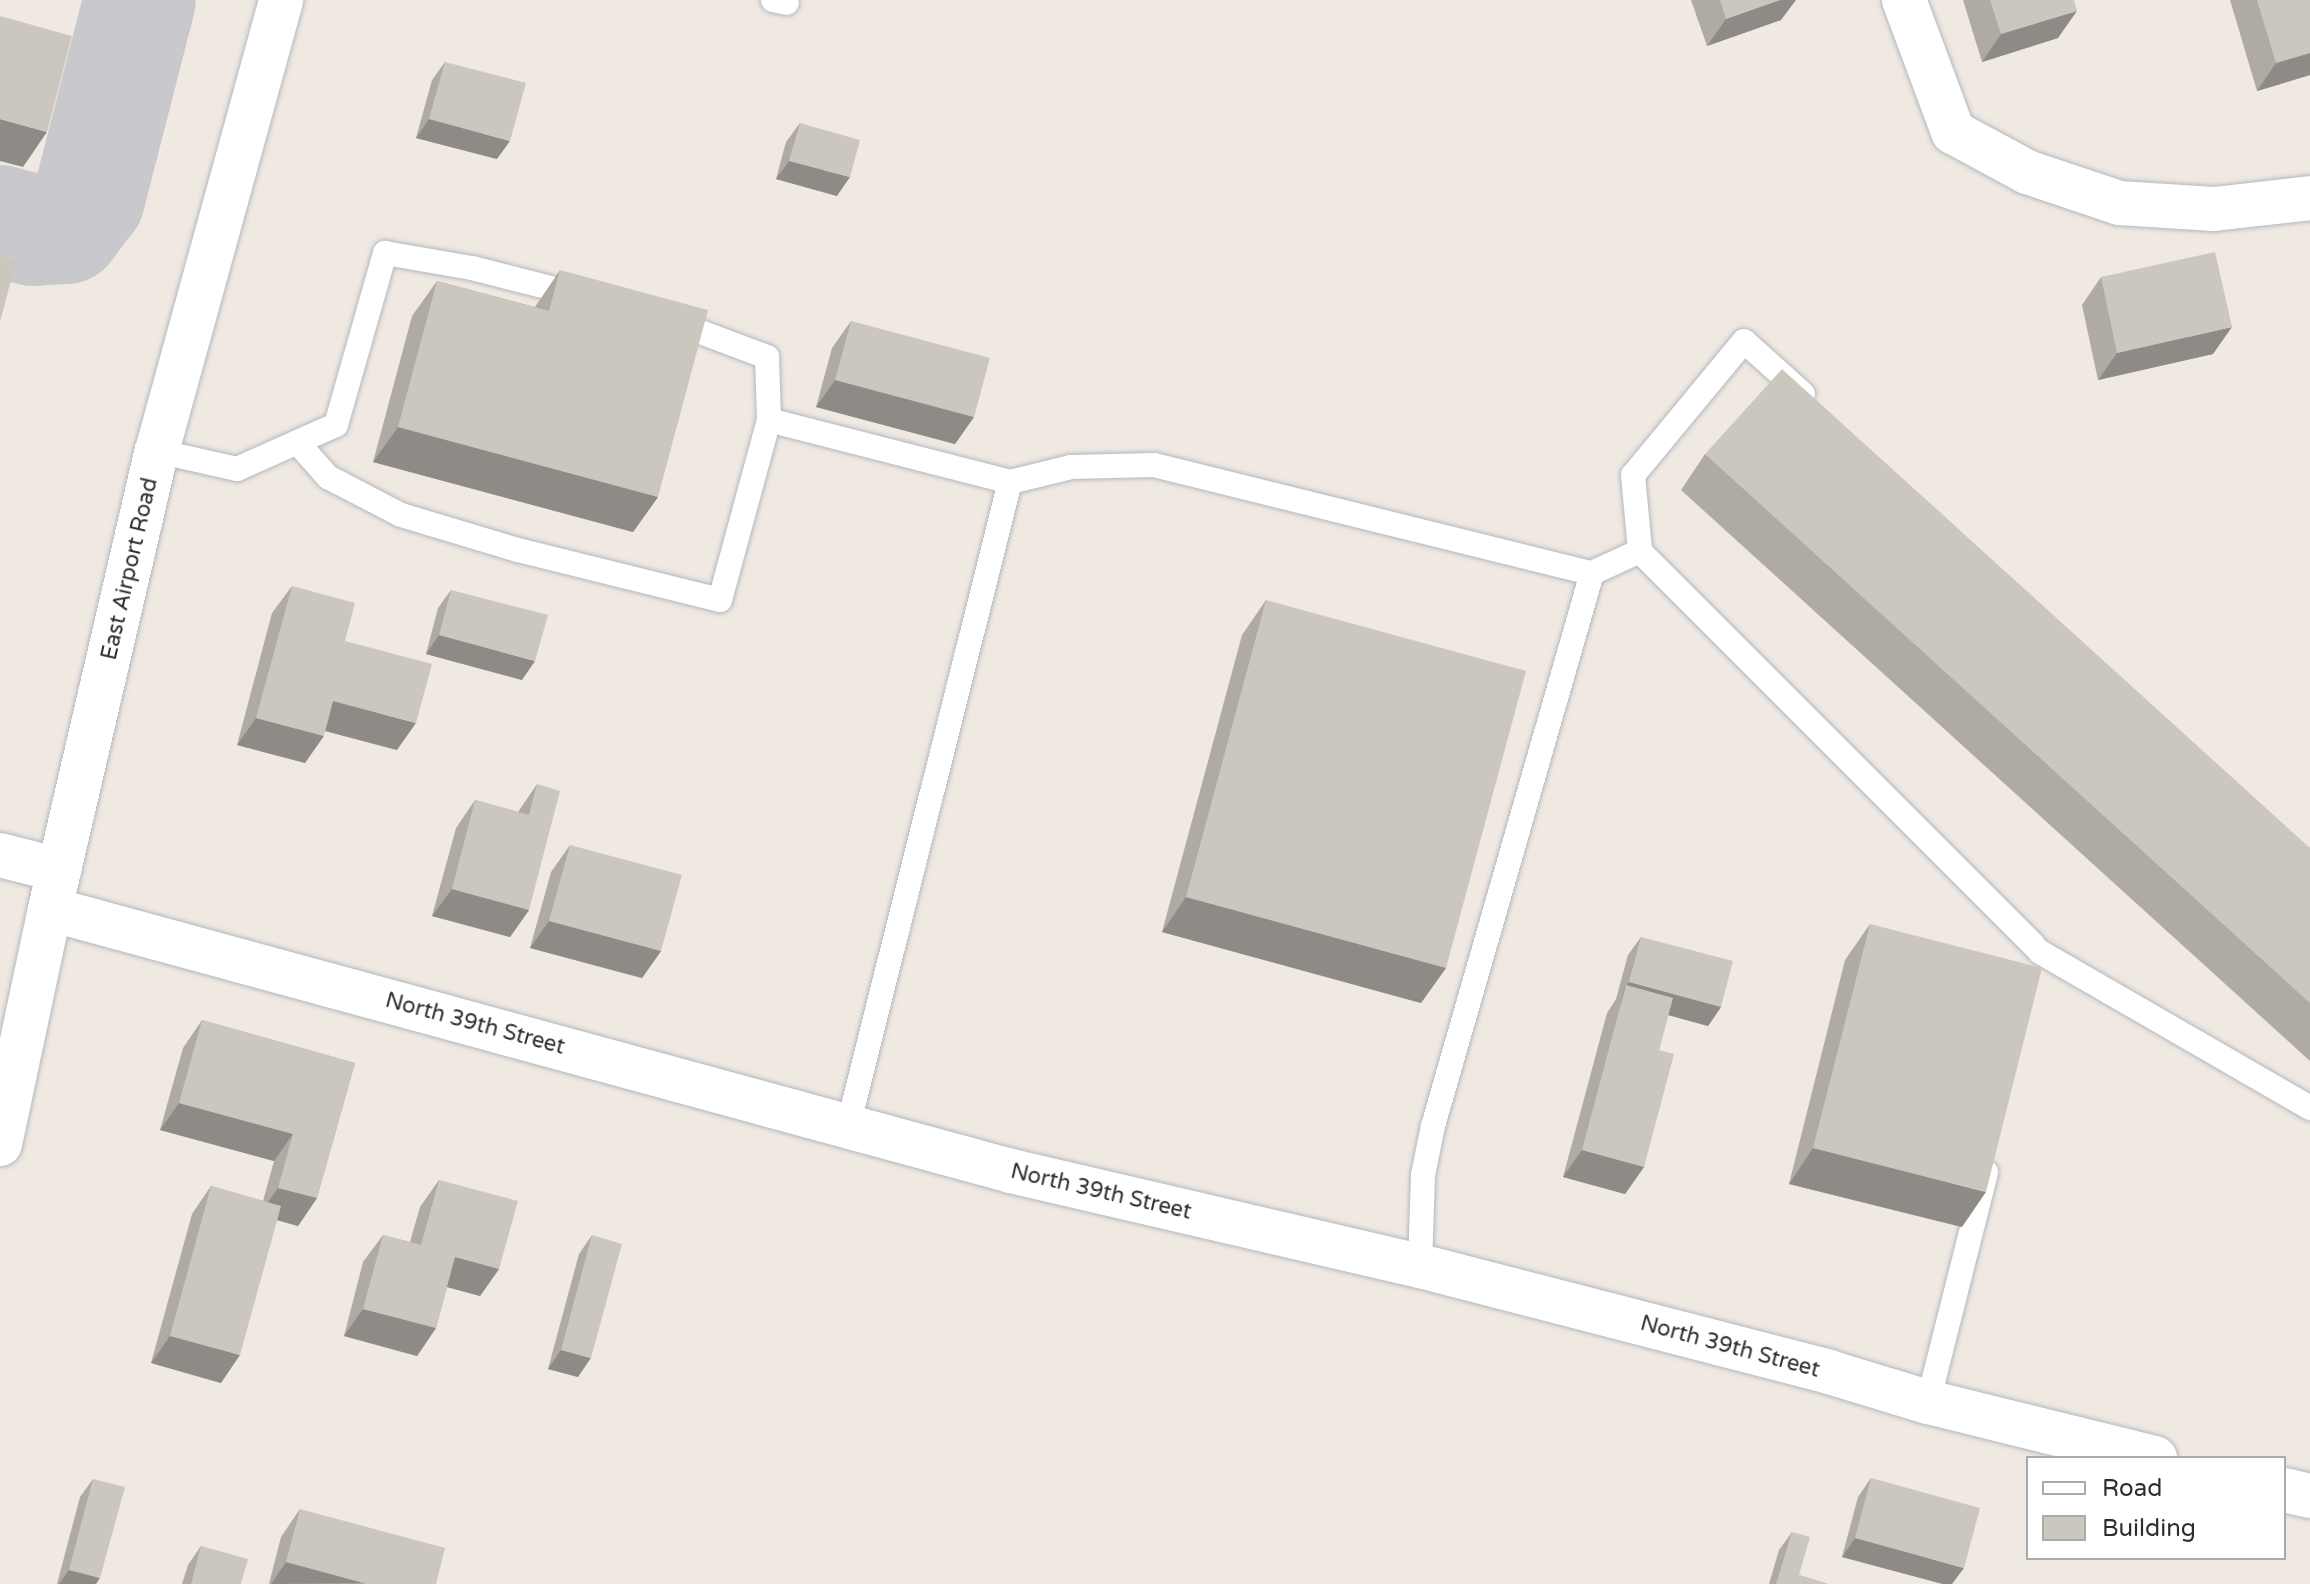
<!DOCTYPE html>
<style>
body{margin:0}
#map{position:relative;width:2310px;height:1584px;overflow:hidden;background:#efe9e1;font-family:"Varela Round",sans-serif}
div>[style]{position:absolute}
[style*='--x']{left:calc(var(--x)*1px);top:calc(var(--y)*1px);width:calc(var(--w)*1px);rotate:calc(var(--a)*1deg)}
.taxiway>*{height:112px;margin:-56px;padding:0 56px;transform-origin:56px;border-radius:56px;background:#c9c8cc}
.roads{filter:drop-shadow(0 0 2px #b4b7c1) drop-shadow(0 0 2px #b4b7c1)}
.lane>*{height:24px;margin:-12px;padding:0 12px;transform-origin:12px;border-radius:12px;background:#fff}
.street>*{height:44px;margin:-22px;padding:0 22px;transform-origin:22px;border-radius:22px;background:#fff}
.secondary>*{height:44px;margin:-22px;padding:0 22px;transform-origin:22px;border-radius:22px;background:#fff}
.wall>*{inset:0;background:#afaba4}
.shaded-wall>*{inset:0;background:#8e8b86}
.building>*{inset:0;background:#cbc7bf}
span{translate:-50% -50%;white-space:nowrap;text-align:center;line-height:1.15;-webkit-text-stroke:6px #fff;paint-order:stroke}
.street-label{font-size:22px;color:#2e2e2e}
.legend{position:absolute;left:2026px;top:1456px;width:260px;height:104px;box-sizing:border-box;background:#fff;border:2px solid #ababab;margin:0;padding:10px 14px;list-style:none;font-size:24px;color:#2e2e2e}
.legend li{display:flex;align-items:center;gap:16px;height:40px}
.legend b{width:40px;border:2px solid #ababab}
</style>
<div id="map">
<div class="taxiway">
<i style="--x:0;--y:221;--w:35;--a:15"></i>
<i style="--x:34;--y:230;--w:32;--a:-4"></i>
<i style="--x:66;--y:228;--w:38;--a:-53"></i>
<i style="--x:89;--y:198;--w:204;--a:-75.6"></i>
</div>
<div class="roads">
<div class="lane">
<i style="--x:773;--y:0;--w:14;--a:12"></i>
<i style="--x:1803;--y:394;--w:79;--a:-138.1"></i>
<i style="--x:1744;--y:341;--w:174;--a:129.6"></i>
<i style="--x:1633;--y:475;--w:76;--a:84.7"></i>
<i style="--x:1640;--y:551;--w:566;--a:45.07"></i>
<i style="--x:2040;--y:952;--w:312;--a:30"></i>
<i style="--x:769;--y:420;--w:249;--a:14.4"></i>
<i style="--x:1010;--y:482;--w:664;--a:104.12"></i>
<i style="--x:297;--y:442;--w:47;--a:48.5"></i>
<i style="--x:328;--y:477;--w:82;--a:27.5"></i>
<i style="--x:401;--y:515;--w:122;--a:16.7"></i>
<i style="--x:518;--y:550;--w:208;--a:13.9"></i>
<i style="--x:720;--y:600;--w:187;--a:-74.8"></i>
<i style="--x:769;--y:420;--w:63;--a:-91.8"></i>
<i style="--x:767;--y:357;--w:103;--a:-159.4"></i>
<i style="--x:157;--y:451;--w:82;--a:12.7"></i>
<i style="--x:237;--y:469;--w:108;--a:-24"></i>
<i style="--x:336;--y:425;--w:179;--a:-74.1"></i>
<i style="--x:385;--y:253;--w:88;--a:9.8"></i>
<i style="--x:472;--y:268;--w:109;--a:14.3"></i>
<i style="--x:1010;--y:482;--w:63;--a:-13.8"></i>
<i style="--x:1071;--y:467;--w:83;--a:-1.4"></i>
<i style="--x:1154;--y:465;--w:451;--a:13.9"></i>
<i style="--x:1592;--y:573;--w:53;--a:-24.6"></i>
<i style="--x:1420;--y:1266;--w:91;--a:-88.1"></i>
<i style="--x:1423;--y:1175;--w:50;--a:-78.5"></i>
<i style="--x:1433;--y:1126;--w:575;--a:-73.96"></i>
<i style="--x:1928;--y:1402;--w:237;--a:-75.8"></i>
</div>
<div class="street">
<i style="--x:1904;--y:0;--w:141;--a:69.6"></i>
<i style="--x:1953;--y:132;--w:84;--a:28.4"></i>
<i style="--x:2027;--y:172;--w:97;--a:18.6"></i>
<i style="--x:2119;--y:203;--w:95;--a:3.6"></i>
<i style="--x:2214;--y:209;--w:97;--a:-6.5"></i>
<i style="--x:0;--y:855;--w:61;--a:14.3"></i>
<i style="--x:50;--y:909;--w:996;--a:15.25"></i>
<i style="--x:1011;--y:1171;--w:420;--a:13.1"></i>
<i style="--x:1420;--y:1266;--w:423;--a:14.5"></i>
<i style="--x:1829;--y:1372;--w:103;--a:16.9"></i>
<i style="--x:1928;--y:1402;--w:234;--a:13.9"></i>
<i style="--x:2284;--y:1490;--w:27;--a:13"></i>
</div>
<div class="secondary">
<i style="--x:0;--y:1144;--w:240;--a:-78"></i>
<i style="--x:50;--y:909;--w:470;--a:-76.9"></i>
<i style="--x:157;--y:451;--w:468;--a:-74.6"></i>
</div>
</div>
<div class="wall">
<i style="clip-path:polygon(1691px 0,1780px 0,1781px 20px,1707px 46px)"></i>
<i style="clip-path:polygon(1963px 0,2074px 0,2058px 38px,1982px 62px)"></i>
<i style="clip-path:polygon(2230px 0,2310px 0,2310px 75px,2257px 91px)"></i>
<i style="clip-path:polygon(445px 62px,497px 159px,416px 138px,432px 80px)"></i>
<i style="clip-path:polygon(800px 123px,837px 196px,776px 179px,786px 142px)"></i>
<i style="clip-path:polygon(560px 270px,658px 497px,633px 532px,373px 462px,412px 316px,437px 281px,535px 307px)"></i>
<i style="clip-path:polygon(2101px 277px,2213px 354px,2098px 380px,2082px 305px)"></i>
<i style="clip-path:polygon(851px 321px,974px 417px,955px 444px,816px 407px,832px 348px)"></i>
<i style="clip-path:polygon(1705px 454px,2310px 848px,2310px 1061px,1681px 490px)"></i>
<i style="clip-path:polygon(292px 586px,345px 641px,397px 750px,325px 731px,305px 763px,237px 745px,272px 613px)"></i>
<i style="clip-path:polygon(451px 590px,522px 680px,426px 654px,438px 608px)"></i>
<i style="clip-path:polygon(1266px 600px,1446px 968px,1421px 1003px,1162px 932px,1242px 635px)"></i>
<i style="clip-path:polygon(537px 784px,529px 910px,510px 937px,432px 916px,456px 828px,475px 800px,518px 812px)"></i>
<i style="clip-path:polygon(570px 845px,661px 951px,642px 978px,530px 948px,551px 872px)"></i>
<i style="clip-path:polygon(1870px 924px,1962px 1227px,1789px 1184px,1845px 960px)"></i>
<i style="clip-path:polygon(1641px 937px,1721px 1007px,1708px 1026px,1668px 1015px,1659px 1050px,1644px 1167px,1625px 1194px,1563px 1177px,1607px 1013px,1616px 999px,1628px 955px)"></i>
<i style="clip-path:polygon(202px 1020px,355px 1063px,317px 1198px,298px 1226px,277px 1220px,221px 1383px,151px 1363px,192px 1214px,211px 1186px,263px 1201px,274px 1161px,160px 1130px,183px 1048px)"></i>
<i style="clip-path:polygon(439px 1180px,499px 1269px,480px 1296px,447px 1287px,436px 1328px,417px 1356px,344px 1336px,363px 1262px,383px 1235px,410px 1242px,420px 1207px)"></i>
<i style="clip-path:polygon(592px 1235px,578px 1377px,548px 1369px,579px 1254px)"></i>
<i style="clip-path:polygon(1871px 1478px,1952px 1584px,1943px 1584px,1842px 1557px,1858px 1497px)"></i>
<i style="clip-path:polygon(93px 1479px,96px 1584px,57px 1584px,80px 1497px)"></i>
<i style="clip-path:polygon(300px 1509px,436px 1584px,269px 1584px,281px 1537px)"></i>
<i style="clip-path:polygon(1792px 1532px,1799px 1575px,1828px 1584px,1769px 1584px,1779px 1550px)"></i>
<i style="clip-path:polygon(201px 1546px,241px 1584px,182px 1584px,188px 1565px)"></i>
</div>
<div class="shaded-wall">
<i style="clip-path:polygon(1780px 0,1796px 0,1781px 20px,1707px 46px,1726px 19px)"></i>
<i style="clip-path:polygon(2077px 11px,2058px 38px,1982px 62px,2001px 34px)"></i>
<i style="clip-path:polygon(2310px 53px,2310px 75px,2257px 91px,2276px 63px)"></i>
<i style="clip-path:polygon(0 119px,47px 132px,23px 167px,0 161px)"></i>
<i style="clip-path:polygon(429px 119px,510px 141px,497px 159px,416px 138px)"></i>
<i style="clip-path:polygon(789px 161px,850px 177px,837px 196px,776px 179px)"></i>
<i style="clip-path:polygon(2232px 327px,2213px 354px,2098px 380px,2117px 353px)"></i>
<i style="clip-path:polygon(835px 380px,974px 417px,955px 444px,816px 407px)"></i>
<i style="clip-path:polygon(398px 427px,658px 497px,633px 532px,373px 462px)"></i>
<i style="clip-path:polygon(439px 635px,535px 661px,522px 680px,426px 654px)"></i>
<i style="clip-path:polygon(333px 701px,416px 723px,397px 750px,314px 728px)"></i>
<i style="clip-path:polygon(256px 718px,324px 736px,305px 763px,237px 745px)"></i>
<i style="clip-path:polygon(452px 889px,529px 910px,510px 937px,432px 916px)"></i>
<i style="clip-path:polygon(1186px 897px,1446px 968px,1421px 1003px,1162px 932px)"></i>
<i style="clip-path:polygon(549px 921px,661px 951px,642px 978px,530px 948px)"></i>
<i style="clip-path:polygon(1629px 982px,1721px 1007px,1708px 1026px,1621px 1002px,1625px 987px)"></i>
<i style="clip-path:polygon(179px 1103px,293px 1134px,274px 1161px,160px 1130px)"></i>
<i style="clip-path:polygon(1813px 1148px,1986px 1192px,1962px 1227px,1789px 1184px)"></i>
<i style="clip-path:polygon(1582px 1150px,1644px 1167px,1625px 1194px,1563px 1177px)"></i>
<i style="clip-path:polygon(278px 1188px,317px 1198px,298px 1226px,259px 1215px)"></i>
<i style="clip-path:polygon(455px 1257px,499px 1269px,480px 1296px,436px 1284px)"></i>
<i style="clip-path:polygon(363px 1309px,436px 1328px,417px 1356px,344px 1336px)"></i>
<i style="clip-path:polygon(170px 1336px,240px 1355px,221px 1383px,151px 1363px)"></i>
<i style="clip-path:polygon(561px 1350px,591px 1358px,578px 1377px,548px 1369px)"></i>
<i style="clip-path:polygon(1855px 1538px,1964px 1568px,1952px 1584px,1943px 1584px,1842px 1557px)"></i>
<i style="clip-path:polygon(286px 1562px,368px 1583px,271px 1584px)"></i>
<i style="clip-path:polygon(69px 1570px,100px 1578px,96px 1584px,59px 1584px)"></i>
</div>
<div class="building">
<i style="clip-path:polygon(1720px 0,1780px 0,1726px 19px)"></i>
<i style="clip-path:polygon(1990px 0,2074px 0,2077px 11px,2001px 34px)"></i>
<i style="clip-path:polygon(2257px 0,2310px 0,2310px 53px,2276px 63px)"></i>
<i style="clip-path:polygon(0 16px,72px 36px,47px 132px,0 119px)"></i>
<i style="clip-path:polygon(445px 62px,526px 83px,510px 141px,429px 119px)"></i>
<i style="clip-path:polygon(800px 123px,860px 140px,850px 177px,789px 161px)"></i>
<i style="clip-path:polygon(2215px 252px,2232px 327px,2117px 353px,2101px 277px)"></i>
<i style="clip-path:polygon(0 256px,16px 261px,0 322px)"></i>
<i style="clip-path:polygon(560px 270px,708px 310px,658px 497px,398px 427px,437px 281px,549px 311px)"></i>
<i style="clip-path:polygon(851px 321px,990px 358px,974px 417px,835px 380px)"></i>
<i style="clip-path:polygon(1782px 369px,2310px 848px,2310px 1003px,1705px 454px)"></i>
<i style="clip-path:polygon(292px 586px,355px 603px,345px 641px,432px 664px,416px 723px,333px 701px,324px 736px,256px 718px)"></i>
<i style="clip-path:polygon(451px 590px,548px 615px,535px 661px,439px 635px)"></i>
<i style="clip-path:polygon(1266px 600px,1526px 671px,1446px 968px,1186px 897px)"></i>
<i style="clip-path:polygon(537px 784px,560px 791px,529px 910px,452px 889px,475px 800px,529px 815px)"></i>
<i style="clip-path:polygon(570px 845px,682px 875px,661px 951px,549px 921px)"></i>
<i style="clip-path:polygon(1870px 924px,2042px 968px,1986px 1192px,1813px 1148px)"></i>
<i style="clip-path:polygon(1641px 937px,1733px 961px,1721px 1007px,1629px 982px)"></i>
<i style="clip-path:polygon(1626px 985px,1673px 998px,1659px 1050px,1674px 1054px,1644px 1167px,1582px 1150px)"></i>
<i style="clip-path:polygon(202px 1020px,355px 1063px,317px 1198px,278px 1188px,293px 1134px,179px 1103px)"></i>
<i style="clip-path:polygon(439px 1180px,518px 1201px,499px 1269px,455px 1257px,436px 1328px,363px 1309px,383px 1235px,421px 1245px)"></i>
<i style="clip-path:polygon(211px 1186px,281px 1206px,240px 1355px,170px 1336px)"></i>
<i style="clip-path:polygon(592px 1235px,622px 1244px,591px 1358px,561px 1350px)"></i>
<i style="clip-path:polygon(1871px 1478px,1980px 1508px,1964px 1568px,1855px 1538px)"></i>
<i style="clip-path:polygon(93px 1479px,125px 1487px,100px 1578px,69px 1570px)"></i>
<i style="clip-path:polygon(300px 1509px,445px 1548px,436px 1584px,367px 1584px,286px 1562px)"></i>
<i style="clip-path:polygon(1792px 1532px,1810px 1537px,1799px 1575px,1828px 1584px,1776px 1584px)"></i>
<i style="clip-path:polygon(201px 1546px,248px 1559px,241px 1584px,191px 1584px)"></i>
</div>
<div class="street-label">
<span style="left:130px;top:569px;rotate:-77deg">East Airport Road</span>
<span style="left:475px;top:1024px;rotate:15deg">North 39th Street</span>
<span style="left:1101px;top:1192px;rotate:13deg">North 39th Street</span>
<span style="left:1730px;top:1347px;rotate:15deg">North 39th Street</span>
</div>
<ul class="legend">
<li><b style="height:10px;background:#fff"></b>Road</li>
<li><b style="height:22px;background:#cbc7bf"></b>Building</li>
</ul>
</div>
